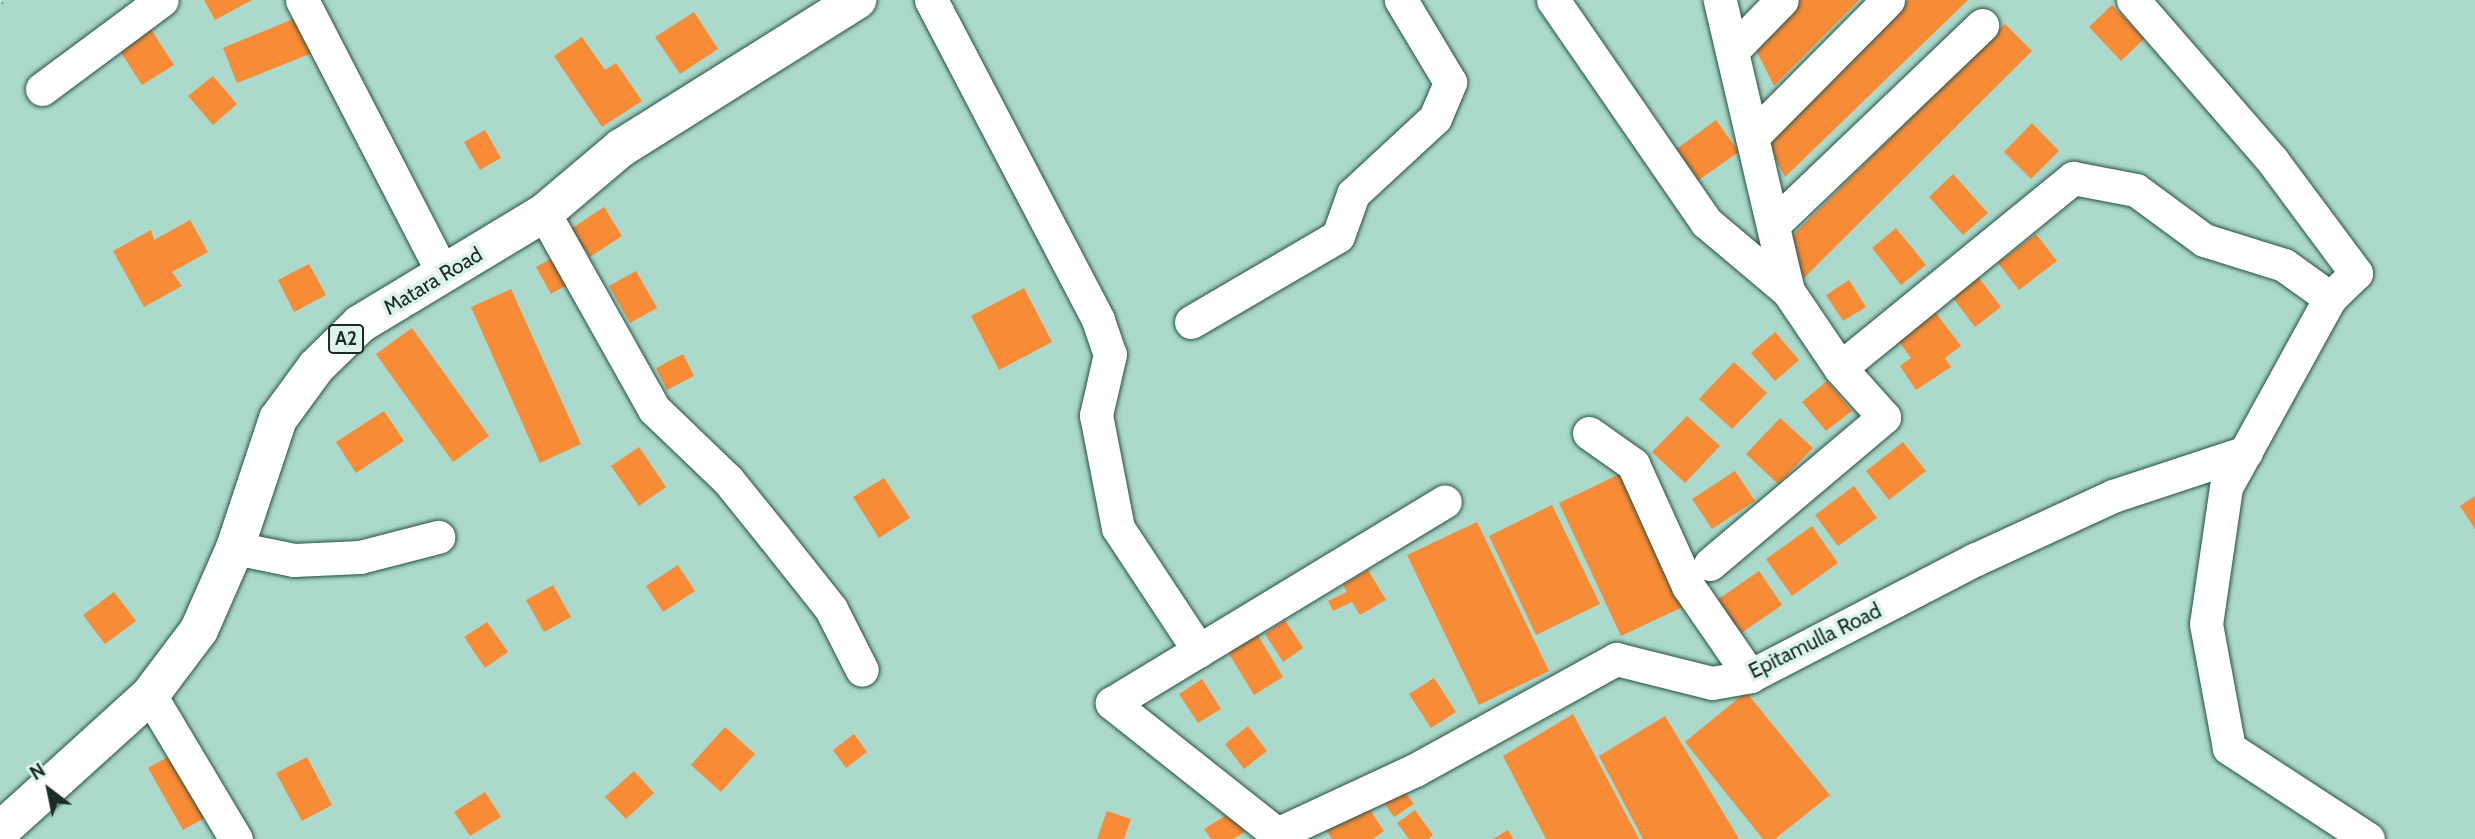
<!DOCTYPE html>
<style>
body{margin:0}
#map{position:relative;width:2475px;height:839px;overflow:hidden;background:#abd9cb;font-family:Cabin,sans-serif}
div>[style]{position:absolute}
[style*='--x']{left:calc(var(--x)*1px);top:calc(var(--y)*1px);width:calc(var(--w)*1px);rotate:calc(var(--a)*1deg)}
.building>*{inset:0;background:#f88b36}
.roads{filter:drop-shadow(0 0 2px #275146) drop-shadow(0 0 2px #275146)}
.minor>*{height:33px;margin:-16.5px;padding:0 16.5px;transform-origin:16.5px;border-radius:16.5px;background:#fff}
.highway>*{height:38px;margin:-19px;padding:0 19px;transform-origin:19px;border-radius:19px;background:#fff}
.rail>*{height:8px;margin-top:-4px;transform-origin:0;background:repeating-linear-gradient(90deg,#ddf4ed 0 16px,#4f6c63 0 32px);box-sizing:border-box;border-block:2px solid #4f6c63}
span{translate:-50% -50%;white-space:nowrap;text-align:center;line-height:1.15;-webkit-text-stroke:7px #ddf4ed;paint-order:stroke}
.shield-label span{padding:2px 5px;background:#ddf4ed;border:2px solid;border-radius:5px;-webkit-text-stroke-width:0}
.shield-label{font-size:19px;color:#192c26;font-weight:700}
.street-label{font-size:21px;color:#192c26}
.north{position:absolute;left:14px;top:755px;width:70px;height:70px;-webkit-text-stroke:5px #ddf4ed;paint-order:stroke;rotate:328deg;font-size:19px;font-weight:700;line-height:28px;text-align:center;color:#192c26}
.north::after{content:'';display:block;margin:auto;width:24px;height:32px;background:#192c26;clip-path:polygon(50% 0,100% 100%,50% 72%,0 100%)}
</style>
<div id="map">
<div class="building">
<i style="clip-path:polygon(204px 0,252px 0,215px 20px)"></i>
<i style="clip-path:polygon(1800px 0,1859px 0,1774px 86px,1754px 46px)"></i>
<i style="clip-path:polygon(1908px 0,1968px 0,1785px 177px,1765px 139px)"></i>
<i style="clip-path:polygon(2112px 5px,2144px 39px,2121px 61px,2089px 27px)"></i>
<i style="clip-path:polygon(694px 12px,718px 49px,680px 74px,655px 37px)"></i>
<i style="clip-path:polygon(298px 17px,312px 53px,237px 83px,223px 48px)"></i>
<i style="clip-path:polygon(2005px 24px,2032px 51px,1804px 278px,1786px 242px)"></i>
<i style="clip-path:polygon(150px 28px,174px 65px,142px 85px,118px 48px)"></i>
<i style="clip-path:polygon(582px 37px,605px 70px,616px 63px,642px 101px,602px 127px,554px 56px)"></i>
<i style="clip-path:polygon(213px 76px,237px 104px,213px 125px,188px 96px)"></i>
<i style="clip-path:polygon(1716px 120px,1739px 152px,1693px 184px,1671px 153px)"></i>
<i style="clip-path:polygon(2032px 123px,2059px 151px,2031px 179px,2004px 152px)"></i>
<i style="clip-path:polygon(485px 130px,501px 158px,480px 170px,464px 142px)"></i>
<i style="clip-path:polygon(1953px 174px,1988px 213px,1963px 235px,1929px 197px)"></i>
<i style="clip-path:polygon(604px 207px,622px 236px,590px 257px,571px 229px)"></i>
<i style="clip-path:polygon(190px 220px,208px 252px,172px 272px,182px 286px,144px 307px,113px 251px,151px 230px,154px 240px)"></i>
<i style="clip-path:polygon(1896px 228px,1926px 265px,1901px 285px,1872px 248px)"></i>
<i style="clip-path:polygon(2036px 234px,2057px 261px,2019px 290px,1998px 263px)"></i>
<i style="clip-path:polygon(558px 255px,572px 282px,551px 294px,536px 267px)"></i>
<i style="clip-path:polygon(309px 264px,326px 295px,294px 312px,278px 280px)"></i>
<i style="clip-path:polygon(636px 271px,657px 308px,630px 323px,609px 286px)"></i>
<i style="clip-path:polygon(1979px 278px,2001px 307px,1975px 327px,1953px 298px)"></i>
<i style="clip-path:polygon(1849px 280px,1866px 307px,1843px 321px,1826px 295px)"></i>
<i style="clip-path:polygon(1024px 288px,1052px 342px,999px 370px,971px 316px)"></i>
<i style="clip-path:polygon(511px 289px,581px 444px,540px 463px,471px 307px)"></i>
<i style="clip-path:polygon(1935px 312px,1961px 346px,1945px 358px,1951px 367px,1916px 390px,1900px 366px,1911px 358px,1898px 340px)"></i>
<i style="clip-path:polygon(412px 328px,489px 436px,453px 462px,376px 354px)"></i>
<i style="clip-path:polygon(1775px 332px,1799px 360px,1775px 381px,1751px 353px)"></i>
<i style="clip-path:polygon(683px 354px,694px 376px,667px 390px,656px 368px)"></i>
<i style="clip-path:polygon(1734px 362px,1767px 393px,1732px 429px,1699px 399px)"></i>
<i style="clip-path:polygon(1827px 381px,1852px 411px,1826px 431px,1802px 402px)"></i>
<i style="clip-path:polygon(384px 411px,404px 441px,356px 473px,336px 442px)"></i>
<i style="clip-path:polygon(1687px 416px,1720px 446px,1685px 483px,1652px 452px)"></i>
<i style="clip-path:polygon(1780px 418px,1813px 448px,1778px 484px,1746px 454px)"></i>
<i style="clip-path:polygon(1903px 442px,1926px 471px,1889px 500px,1866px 471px)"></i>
<i style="clip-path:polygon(639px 447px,666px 487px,639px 506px,611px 466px)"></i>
<i style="clip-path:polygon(1626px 471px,1689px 604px,1621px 636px,1559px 503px)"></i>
<i style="clip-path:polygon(1735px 471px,1755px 501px,1712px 529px,1692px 499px)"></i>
<i style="clip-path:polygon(884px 478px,910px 518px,879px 538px,853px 497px)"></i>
<i style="clip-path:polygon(1854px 486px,1877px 518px,1838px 546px,1815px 515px)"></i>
<i style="clip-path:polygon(2475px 496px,2475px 529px,2460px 506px)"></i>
<i style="clip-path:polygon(1552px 505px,1600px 604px,1536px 635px,1489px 536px)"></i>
<i style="clip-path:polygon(1477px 522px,1549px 671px,1479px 705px,1407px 555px)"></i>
<i style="clip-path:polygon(1812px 526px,1838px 563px,1792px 596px,1766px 559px)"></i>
<i style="clip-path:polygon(678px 565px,695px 591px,663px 612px,646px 586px)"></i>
<i style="clip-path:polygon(1368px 570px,1386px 600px,1360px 615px,1352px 602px,1333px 611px,1328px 601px,1347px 592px,1343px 585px)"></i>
<i style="clip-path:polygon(1759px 571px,1782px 605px,1740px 634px,1717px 600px)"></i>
<i style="clip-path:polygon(553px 585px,571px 617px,544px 632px,526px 600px)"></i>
<i style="clip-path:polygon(114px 592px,136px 621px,105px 644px,83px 615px)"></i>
<i style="clip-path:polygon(1285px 620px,1303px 648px,1283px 662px,1265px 634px)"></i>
<i style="clip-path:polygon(487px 622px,508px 652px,485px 668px,464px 637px)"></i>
<i style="clip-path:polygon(1257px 634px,1283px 677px,1254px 695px,1228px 652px)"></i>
<i style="clip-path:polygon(1434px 678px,1456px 712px,1431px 728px,1409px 694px)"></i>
<i style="clip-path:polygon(1202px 679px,1221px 709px,1198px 723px,1179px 694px)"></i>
<i style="clip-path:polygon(1746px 692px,1830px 795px,1775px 839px,1763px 839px,1685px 742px)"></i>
<i style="clip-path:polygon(1573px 714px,1639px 839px,1546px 839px,1503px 756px)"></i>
<i style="clip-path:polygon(1665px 716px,1739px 839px,1643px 839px,1599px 756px)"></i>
<i style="clip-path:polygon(1248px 726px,1267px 751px,1244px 769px,1225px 744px)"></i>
<i style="clip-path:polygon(725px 727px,755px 754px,721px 792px,691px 765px)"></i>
<i style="clip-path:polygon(854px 734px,867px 752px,846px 768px,833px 750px)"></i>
<i style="clip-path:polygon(173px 754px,208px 816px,183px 830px,148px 768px)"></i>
<i style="clip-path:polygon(307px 757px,332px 805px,302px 821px,276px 773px)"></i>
<i style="clip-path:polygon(634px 771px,654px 793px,626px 819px,605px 797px)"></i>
<i style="clip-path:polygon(1401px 786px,1414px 804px,1394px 817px,1382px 800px)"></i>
<i style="clip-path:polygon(485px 792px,501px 817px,470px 836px,454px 812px)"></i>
<i style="clip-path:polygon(1368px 807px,1384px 831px,1373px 839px,1332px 839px,1323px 825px,1342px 812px,1347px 821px)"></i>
<i style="clip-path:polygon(1415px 810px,1433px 835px,1428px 839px,1409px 839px,1397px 823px)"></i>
<i style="clip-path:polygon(1107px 811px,1131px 819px,1124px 839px,1097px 839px)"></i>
<i style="clip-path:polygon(1233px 811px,1245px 832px,1233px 839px,1211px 839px,1204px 829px)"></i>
<i style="clip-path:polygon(1508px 830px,1513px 839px,1493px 839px)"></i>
</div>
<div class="roads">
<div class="minor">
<i style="--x:302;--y:0;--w:309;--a:62.7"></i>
<i style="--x:931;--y:0;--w:361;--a:62.4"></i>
<i style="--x:1098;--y:320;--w:36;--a:71"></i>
<i style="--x:1110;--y:354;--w:63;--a:102.9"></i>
<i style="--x:1096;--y:415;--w:115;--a:79"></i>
<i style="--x:1118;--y:528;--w:147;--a:56.6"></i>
<i style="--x:1553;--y:0;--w:270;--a:55.4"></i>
<i style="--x:1706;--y:222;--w:107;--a:40.1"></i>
<i style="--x:2133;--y:0;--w:212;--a:49"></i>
<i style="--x:2272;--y:160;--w:141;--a:53.4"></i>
<i style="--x:2356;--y:273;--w:36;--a:136"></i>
<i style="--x:1732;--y:51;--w:71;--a:-45.6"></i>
<i style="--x:42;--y:89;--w:149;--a:-36.6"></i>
<i style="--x:1752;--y:137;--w:193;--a:-45.2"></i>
<i style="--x:544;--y:213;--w:225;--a:60.7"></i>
<i style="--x:654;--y:409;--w:103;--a:43.8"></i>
<i style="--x:728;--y:480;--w:73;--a:51.1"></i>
<i style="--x:774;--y:537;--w:92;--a:51.6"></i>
<i style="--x:831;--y:609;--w:68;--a:63.1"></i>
<i style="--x:1774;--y:224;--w:288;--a:-43.7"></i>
<i style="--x:1191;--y:322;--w:170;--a:-30.3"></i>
<i style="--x:1338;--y:236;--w:45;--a:-70.3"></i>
<i style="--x:1353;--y:194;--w:112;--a:-42.8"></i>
<i style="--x:1435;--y:118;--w:39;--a:-67"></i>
<i style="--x:1450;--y:82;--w:96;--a:-120.9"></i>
<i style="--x:1840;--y:368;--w:301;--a:-39.2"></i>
<i style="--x:2073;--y:178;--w:64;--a:10.8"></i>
<i style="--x:2136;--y:190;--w:84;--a:36.3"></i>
<i style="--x:2204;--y:240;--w:84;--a:17.4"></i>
<i style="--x:2284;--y:265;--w:57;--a:35.7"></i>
<i style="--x:2330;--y:298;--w:216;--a:118.8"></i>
<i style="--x:2226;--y:487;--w:138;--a:98.3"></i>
<i style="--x:2206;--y:624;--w:126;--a:79.5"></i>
<i style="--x:2229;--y:748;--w:166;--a:33.2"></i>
<i style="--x:1589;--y:433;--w:54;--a:35.2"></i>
<i style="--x:1633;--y:464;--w:134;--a:65.7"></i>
<i style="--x:1688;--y:586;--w:109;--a:55.4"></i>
<i style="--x:235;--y:548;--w:60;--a:11.5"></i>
<i style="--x:294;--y:560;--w:66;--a:-2.6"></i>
<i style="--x:360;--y:557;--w:81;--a:-14.4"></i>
<i style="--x:1710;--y:564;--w:228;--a:-40.2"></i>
<i style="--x:1884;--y:417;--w:66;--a:-131.9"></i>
<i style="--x:1840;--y:368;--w:93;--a:-124"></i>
<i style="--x:1788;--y:291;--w:299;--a:-103.2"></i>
<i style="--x:150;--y:695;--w:168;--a:59.2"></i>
<i style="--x:1277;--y:834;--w:211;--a:-141.6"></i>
<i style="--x:1112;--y:703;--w:389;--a:-31.2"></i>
<i style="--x:1281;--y:839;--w:6;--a:-129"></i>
<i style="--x:1277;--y:834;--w:152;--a:-24.9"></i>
<i style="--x:1415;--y:770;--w:230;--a:-28.9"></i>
<i style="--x:1616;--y:659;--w:99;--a:14"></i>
<i style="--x:1712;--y:683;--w:39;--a:-10"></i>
<i style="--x:1750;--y:676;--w:254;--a:-27.4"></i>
<i style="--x:1976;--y:559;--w:151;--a:-24.7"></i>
<i style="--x:2113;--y:496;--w:140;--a:-18.3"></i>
</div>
<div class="highway">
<i style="--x:0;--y:831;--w:202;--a:-42.2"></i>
<i style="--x:150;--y:695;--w:81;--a:-53"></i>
<i style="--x:199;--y:630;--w:90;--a:-66.3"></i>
<i style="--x:235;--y:548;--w:136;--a:-71.6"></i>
<i style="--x:278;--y:419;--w:64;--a:-53.8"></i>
<i style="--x:316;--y:367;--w:62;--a:-44.3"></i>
<i style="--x:360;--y:324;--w:215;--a:-31.1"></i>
<i style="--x:544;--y:213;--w:101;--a:-40.2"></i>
<i style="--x:621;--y:148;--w:279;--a:-32.1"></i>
</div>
</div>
<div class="rail">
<i style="--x:0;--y:1;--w:1;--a:-45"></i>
</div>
<div class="shield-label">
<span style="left:346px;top:339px">A2</span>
</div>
<div class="street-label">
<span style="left:433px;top:281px;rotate:-31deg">Matara Road</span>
<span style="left:1815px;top:641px;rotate:-26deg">Epitamulla Road</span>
</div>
<div class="north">N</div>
</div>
